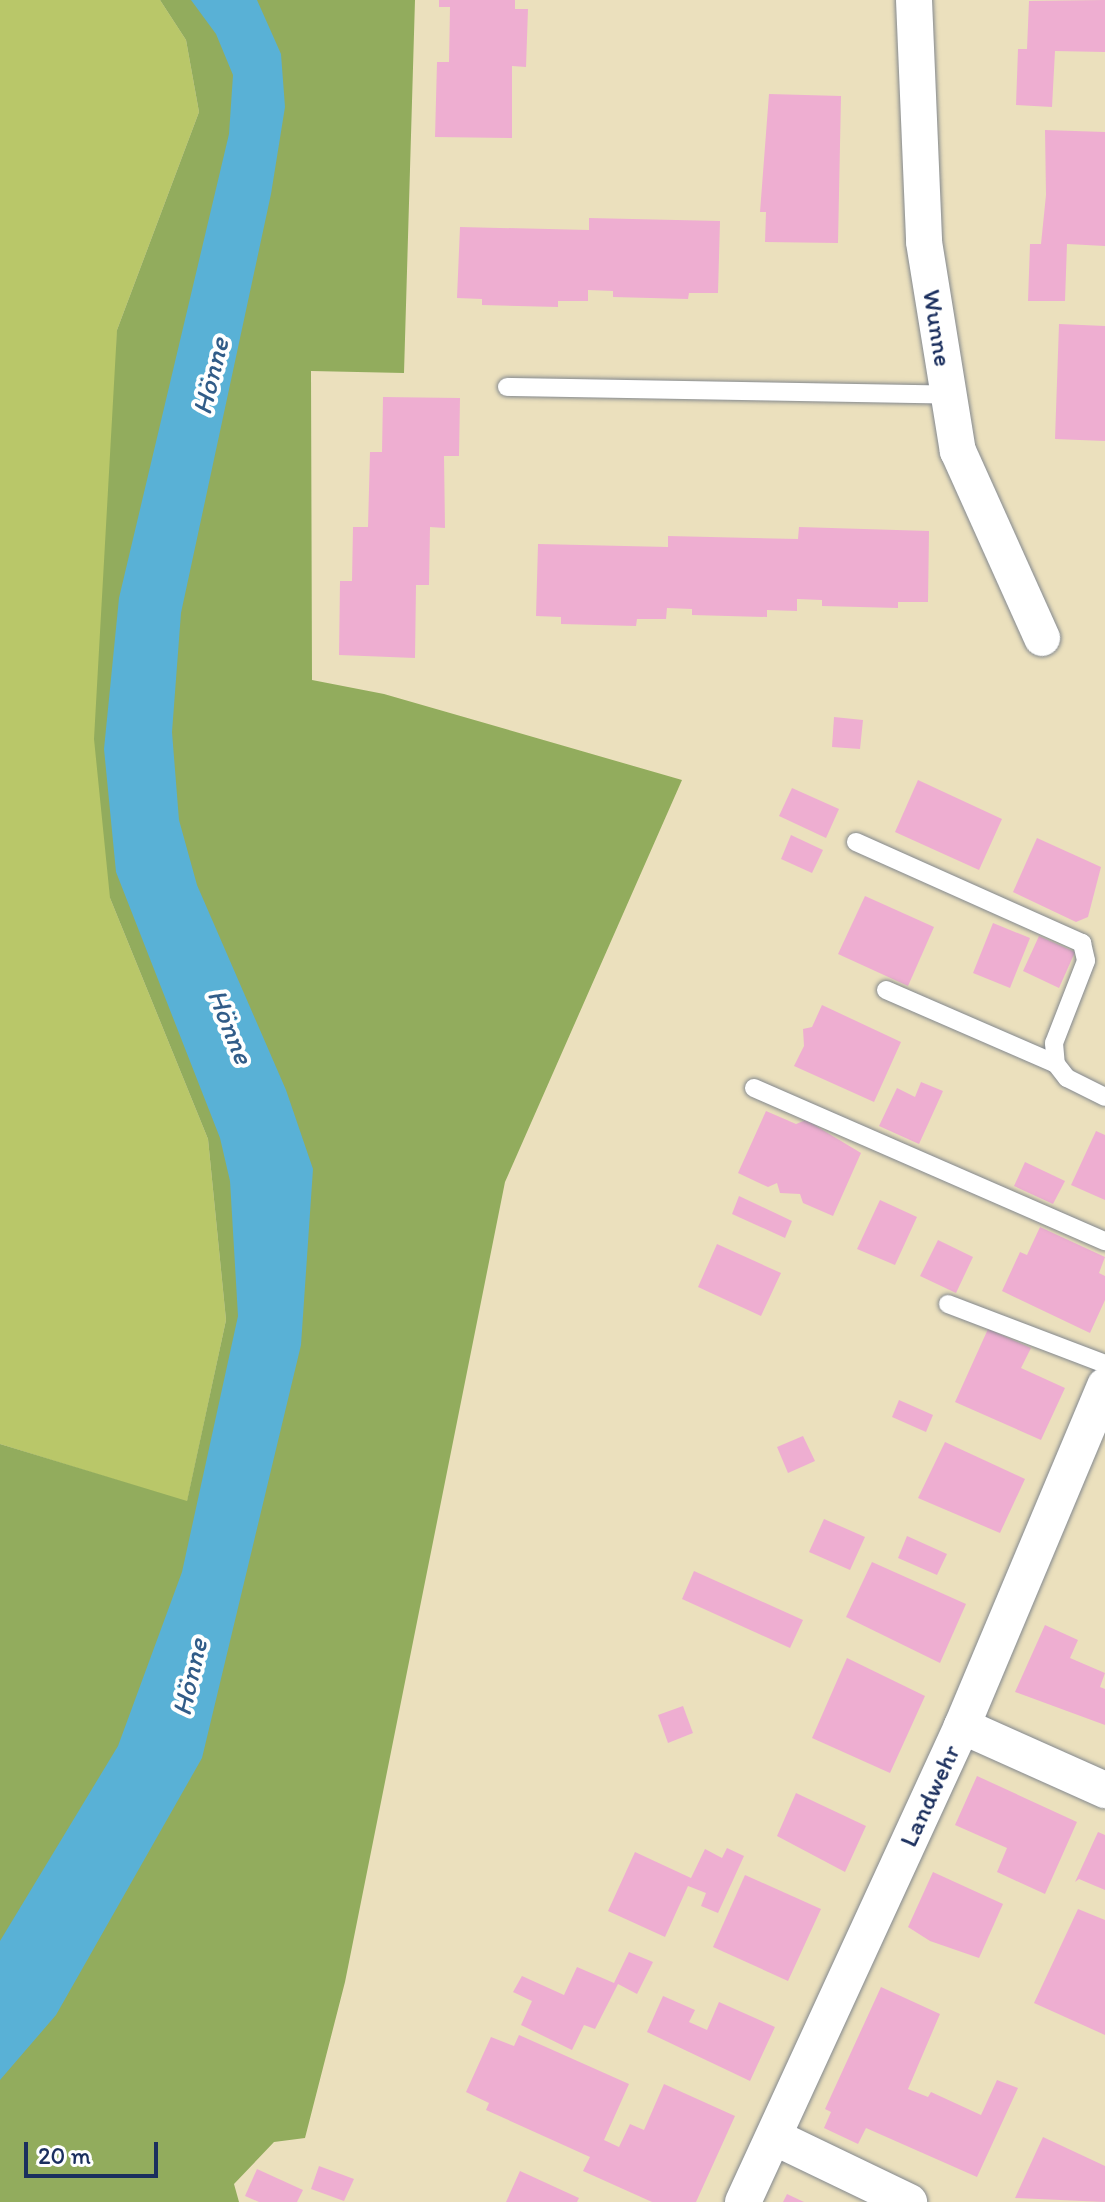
<!DOCTYPE html>
<meta charset="utf-8">
<style>
body{margin:0}
#map{position:relative;width:1105px;height:2202px;overflow:hidden;background:#ebe0bd;font-family:Itim,sans-serif}
div>[style]{position:absolute}
[style*='--x']{left:calc(var(--x)*1px);top:calc(var(--y)*1px);width:calc(var(--w)*1px);rotate:calc(var(--a)*1deg)}
.green>*{inset:0;background:#b9c769}
.forest>*{inset:0;background:#92ac5d}
.water>*{inset:0;background:#59b1d6}
.building>*{inset:0;background:#eeaed1}
.roads{filter:drop-shadow(0 0 2px #83888e) drop-shadow(0 0 2px #83888e)}
.lane>*{height:18px;margin:-9px;padding:0 9px;transform-origin:9px;border-radius:9px;background:#fff}
.street>*{height:36px;margin:-18px;padding:0 18px;transform-origin:18px;border-radius:18px;background:#fff}
span{translate:-50% -50%;white-space:nowrap;text-align:center;line-height:1.15;-webkit-text-stroke:8px #fff;paint-order:stroke}
.street-label{font-size:26px;color:#1b2f5e}
.water-label{font-size:28px;color:#315c88;font-style:italic}
.scale{position:absolute;left:24px;top:2142px;width:134px;height:36px;box-sizing:border-box;border:4px solid #1b2f5e;border-top:0;padding-left:10px;font-size:24px;line-height:28px;white-space:nowrap;color:#1b2f5e;-webkit-text-stroke:6px #fff;paint-order:stroke}
</style>
<div id="map">
<div class="green">
<i style="clip-path:polygon(0 0,160px 0,186px 40px,199px 112px,117px 330px,110px 898px,208px 1139px,226px 1320px,187px 1502px,0 1444px)"></i>
</div>
<div class="forest">
<i style="clip-path:polygon(160px 0,415px 0,404px 373px,311px 371px,312px 680px,384px 694px,682px 780px,505px 1182px,345px 1982px,305px 2138px,274px 2142px,234px 2184px,239px 2202px,0 2202px,0 1444px,187px 1501px,226px 1320px,208px 1139px,110px 898px,94px 739px,117px 330px,199px 112px,186px 40px)"></i>
</div>
<div class="water">
<i style="clip-path:polygon(191px 0,257px 0,281px 54px,285px 107px,271px 194px,181px 613px,172px 732px,179px 820px,197px 885px,286px 1090px,313px 1169px,301px 1345px,202px 1758px,56px 2015px,0 2080px,0 1941px,118px 1746px,182px 1572px,238px 1316px,230px 1181px,220px 1138px,116px 872px,104px 749px,119px 598px,229px 134px,233px 75px,216px 34px)"></i>
</div>
<div class="building">
<i style="clip-path:polygon(439px 0,515px 0,515px 9px,528px 9px,526px 67px,512px 66px,512px 138px,435px 137px,437px 62px,449px 62px,450px 7px,439px 7px)"></i>
<i style="clip-path:polygon(1105px 0,1105px 52px,1055px 51px,1052px 107px,1016px 105px,1018px 49px,1027px 49px,1029px 1px)"></i>
<i style="clip-path:polygon(769px 94px,841px 96px,838px 243px,765px 242px,766px 212px,760px 212px)"></i>
<i style="clip-path:polygon(1045px 130px,1105px 132px,1105px 246px,1067px 244px,1065px 301px,1028px 301px,1030px 244px,1041px 244px,1046px 195px)"></i>
<i style="clip-path:polygon(589px 218px,720px 221px,718px 293px,689px 293px,688px 299px,613px 297px,613px 291px,588px 290px,588px 301px,558px 301px,558px 307px,482px 305px,482px 299px,457px 298px,460px 227px,589px 230px)"></i>
<i style="clip-path:polygon(1059px 324px,1105px 326px,1105px 441px,1055px 439px)"></i>
<i style="clip-path:polygon(383px 397px,460px 398px,459px 456px,444px 456px,445px 528px,430px 527px,429px 585px,416px 585px,415px 658px,339px 655px,340px 581px,352px 581px,353px 527px,368px 527px,370px 452px,382px 452px)"></i>
<i style="clip-path:polygon(799px 527px,929px 531px,928px 602px,898px 602px,898px 608px,822px 606px,822px 600px,797px 599px,797px 611px,767px 610px,767px 617px,692px 615px,692px 609px,667px 608px,666px 619px,637px 619px,636px 626px,561px 624px,561px 617px,536px 616px,538px 544px,668px 547px,668px 536px,798px 539px)"></i>
<i style="clip-path:polygon(834px 717px,863px 720px,860px 749px,832px 747px)"></i>
<i style="clip-path:polygon(918px 780px,1002px 819px,979px 870px,895px 832px)"></i>
<i style="clip-path:polygon(792px 788px,839px 809px,826px 838px,779px 816px)"></i>
<i style="clip-path:polygon(791px 835px,823px 850px,812px 873px,781px 859px)"></i>
<i style="clip-path:polygon(1037px 838px,1101px 867px,1088px 917px,1076px 922px,1013px 892px)"></i>
<i style="clip-path:polygon(865px 896px,934px 927px,908px 986px,838px 954px)"></i>
<i style="clip-path:polygon(993px 923px,1030px 938px,1010px 988px,973px 973px)"></i>
<i style="clip-path:polygon(1039px 936px,1075px 952px,1059px 988px,1023px 971px)"></i>
<i style="clip-path:polygon(822px 1005px,901px 1042px,874px 1102px,794px 1066px,804px 1046px,803px 1029px,812px 1027px)"></i>
<i style="clip-path:polygon(921px 1082px,943px 1091px,919px 1144px,879px 1126px,897px 1088px,915px 1097px)"></i>
<i style="clip-path:polygon(766px 1111px,796px 1124px,806px 1120px,861px 1153px,833px 1216px,803px 1203px,800px 1194px,780px 1193px,777px 1183px,768px 1187px,738px 1173px)"></i>
<i style="clip-path:polygon(1096px 1131px,1105px 1135px,1105px 1200px,1071px 1185px)"></i>
<i style="clip-path:polygon(1025px 1162px,1065px 1181px,1053px 1204px,1014px 1186px)"></i>
<i style="clip-path:polygon(739px 1196px,792px 1221px,785px 1238px,732px 1214px)"></i>
<i style="clip-path:polygon(880px 1200px,917px 1217px,895px 1265px,857px 1249px)"></i>
<i style="clip-path:polygon(1040px 1227px,1105px 1257px,1099px 1273px,1105px 1276px,1105px 1300px,1090px 1333px,1002px 1291px,1020px 1252px,1027px 1255px)"></i>
<i style="clip-path:polygon(938px 1240px,973px 1257px,956px 1293px,920px 1276px)"></i>
<i style="clip-path:polygon(717px 1244px,781px 1273px,761px 1316px,698px 1287px)"></i>
<i style="clip-path:polygon(988px 1329px,1031px 1348px,1021px 1368px,1065px 1388px,1041px 1440px,955px 1402px)"></i>
<i style="clip-path:polygon(899px 1400px,933px 1415px,926px 1432px,892px 1417px)"></i>
<i style="clip-path:polygon(803px 1436px,815px 1461px,788px 1473px,777px 1447px)"></i>
<i style="clip-path:polygon(945px 1442px,1025px 1479px,1000px 1533px,918px 1498px)"></i>
<i style="clip-path:polygon(824px 1519px,865px 1537px,850px 1570px,809px 1552px)"></i>
<i style="clip-path:polygon(907px 1536px,947px 1554px,937px 1575px,898px 1558px)"></i>
<i style="clip-path:polygon(872px 1562px,966px 1604px,940px 1663px,846px 1617px)"></i>
<i style="clip-path:polygon(694px 1571px,803px 1620px,790px 1648px,682px 1599px)"></i>
<i style="clip-path:polygon(1045px 1625px,1078px 1640px,1070px 1658px,1105px 1673px,1100px 1687px,1105px 1689px,1105px 1725px,1015px 1692px)"></i>
<i style="clip-path:polygon(847px 1658px,925px 1696px,890px 1773px,812px 1738px)"></i>
<i style="clip-path:polygon(683px 1706px,693px 1733px,668px 1743px,658px 1715px)"></i>
<i style="clip-path:polygon(977px 1776px,1077px 1822px,1045px 1894px,997px 1872px,1007px 1848px,955px 1825px)"></i>
<i style="clip-path:polygon(796px 1793px,866px 1826px,845px 1872px,777px 1836px)"></i>
<i style="clip-path:polygon(1098px 1832px,1105px 1835px,1105px 1890px,1079px 1879px,1075px 1882px)"></i>
<i style="clip-path:polygon(727px 1848px,744px 1856px,718px 1913px,701px 1906px,706px 1893px,688px 1886px,665px 1937px,608px 1911px,635px 1852px,691px 1878px,705px 1849px,722px 1858px)"></i>
<i style="clip-path:polygon(933px 1872px,1003px 1904px,979px 1958px,930px 1941px,908px 1927px)"></i>
<i style="clip-path:polygon(745px 1875px,821px 1909px,788px 1981px,713px 1947px)"></i>
<i style="clip-path:polygon(1078px 1909px,1105px 1920px,1105px 2035px,1034px 2003px)"></i>
<i style="clip-path:polygon(629px 1952px,653px 1962px,637px 1994px,618px 1984px,595px 2029px,584px 2025px,572px 2050px,521px 2025px,532px 2001px,513px 1992px,522px 1976px,564px 1995px,577px 1967px,614px 1983px)"></i>
<i style="clip-path:polygon(881px 1987px,940px 2014px,908px 2089px,928px 2097px,931px 2092px,981px 2115px,997px 2080px,1018px 2088px,977px 2177px,866px 2128px,858px 2144px,824px 2128px,831px 2112px,825px 2109px)"></i>
<i style="clip-path:polygon(663px 1996px,695px 2010px,689px 2022px,707px 2030px,719px 2002px,775px 2027px,750px 2081px,647px 2032px)"></i>
<i style="clip-path:polygon(519px 2035px,629px 2084px,604px 2140px,619px 2147px,630px 2124px,644px 2130px,664px 2084px,735px 2116px,696px 2202px,652px 2202px,583px 2171px,590px 2157px,486px 2110px,489px 2103px,466px 2092px,491px 2037px,514px 2046px)"></i>
<i style="clip-path:polygon(1043px 2137px,1105px 2166px,1105px 2202px,1015px 2198px)"></i>
<i style="clip-path:polygon(319px 2166px,354px 2179px,344px 2201px,311px 2189px)"></i>
<i style="clip-path:polygon(257px 2169px,303px 2190px,297px 2202px,259px 2202px,245px 2196px)"></i>
<i style="clip-path:polygon(520px 2171px,579px 2198px,577px 2202px,506px 2202px)"></i>
<i style="clip-path:polygon(787px 2194px,804px 2202px,783px 2202px)"></i>
</div>
<div class="roads">
<div class="lane">
<i style="--x:507;--y:387;--w:441;--a:1"></i>
<i style="--x:856;--y:842;--w:248;--a:24.1"></i>
<i style="--x:1082;--y:943;--w:18;--a:77"></i>
<i style="--x:1086;--y:961;--w:88;--a:111.3"></i>
<i style="--x:1054;--y:1043;--w:21;--a:85"></i>
<i style="--x:1056;--y:1064;--w:18;--a:52"></i>
<i style="--x:1067;--y:1078;--w:42;--a:26.6"></i>
<i style="--x:886;--y:990;--w:185;--a:23.5"></i>
<i style="--x:754;--y:1088;--w:383;--a:23.6"></i>
<i style="--x:948;--y:1304;--w:168;--a:20.9"></i>
</div>
<div class="street">
<i style="--x:914;--y:0;--w:242;--a:87.6"></i>
<i style="--x:924;--y:242;--w:212;--a:80.8"></i>
<i style="--x:958;--y:451;--w:205;--a:65.8"></i>
<i style="--x:962;--y:1726;--w:157;--a:24.1"></i>
<i style="--x:774;--y:2137;--w:150;--a:25.7"></i>
<i style="--x:743;--y:2202;--w:524;--a:-65.29"></i>
<i style="--x:962;--y:1726;--w:369;--a:-67.2"></i>
</div>
</div>
<div class="street-label">
<span style="left:937px;top:328px;rotate:81deg">Wunne</span>
<span style="left:930px;top:1796px;rotate:-65deg">Landwehr</span>
</div>
<div class="water-label">
<span style="left:210px;top:376px;rotate:-76deg">Hönne</span>
<span style="left:231px;top:1026px;rotate:68deg">Hönne</span>
<span style="left:189px;top:1677px;rotate:-77deg">Hönne</span>
</div>
<div class="scale">20 m</div>
</div>
